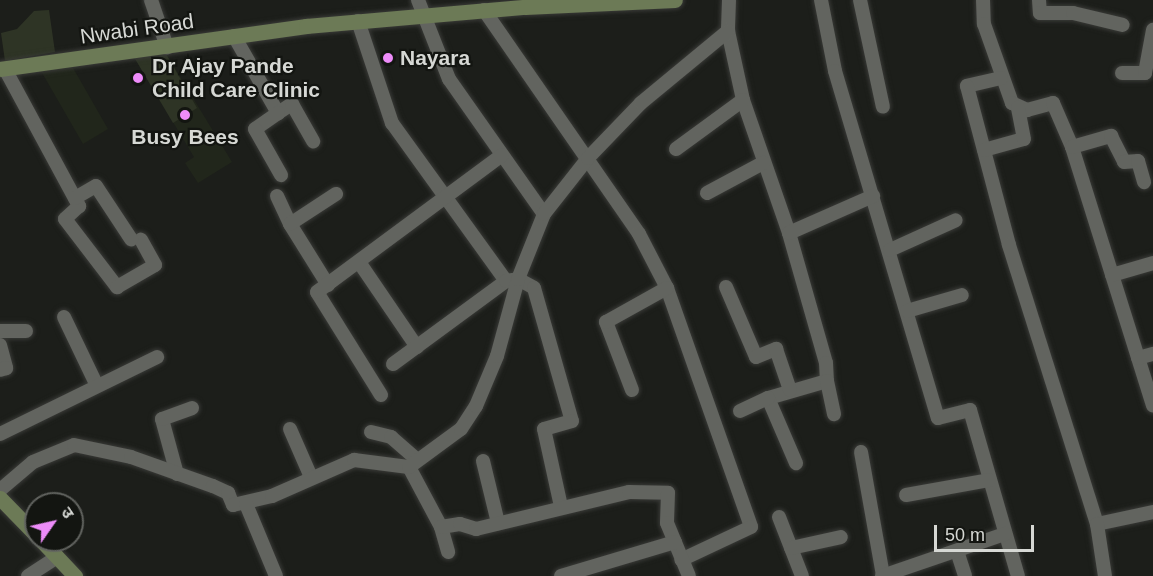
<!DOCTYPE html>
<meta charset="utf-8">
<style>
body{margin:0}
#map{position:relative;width:1153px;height:576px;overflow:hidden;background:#1c1e1a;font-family:Arial,"Noto Sans Devanagari",sans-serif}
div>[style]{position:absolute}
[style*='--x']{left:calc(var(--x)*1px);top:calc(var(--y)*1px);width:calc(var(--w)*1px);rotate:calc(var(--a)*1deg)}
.built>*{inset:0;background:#21261b}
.green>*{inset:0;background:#2e3425}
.roads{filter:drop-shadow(0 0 2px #393a37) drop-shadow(0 0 2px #393a37)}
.street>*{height:14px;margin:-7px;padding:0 7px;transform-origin:7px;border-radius:7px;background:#62645f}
.secondary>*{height:15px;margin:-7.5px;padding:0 7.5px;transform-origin:7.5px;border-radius:7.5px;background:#6c7a56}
.dots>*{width:16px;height:16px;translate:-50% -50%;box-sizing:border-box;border:3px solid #131511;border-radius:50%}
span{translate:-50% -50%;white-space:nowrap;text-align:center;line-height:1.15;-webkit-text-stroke:4.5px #131511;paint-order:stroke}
.street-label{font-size:21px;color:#d6d8d4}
.poi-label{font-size:21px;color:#d6d8d4;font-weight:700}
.left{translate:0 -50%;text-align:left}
.north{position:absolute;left:24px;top:492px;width:60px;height:60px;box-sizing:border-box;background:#131511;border:2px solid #61635f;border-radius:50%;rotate:56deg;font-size:16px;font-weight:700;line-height:24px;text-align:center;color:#d6d8d4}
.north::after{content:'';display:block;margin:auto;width:21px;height:27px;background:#ed8cf9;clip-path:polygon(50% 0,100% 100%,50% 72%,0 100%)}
.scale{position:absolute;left:934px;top:525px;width:100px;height:27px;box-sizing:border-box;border:3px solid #d6d8d4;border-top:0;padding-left:8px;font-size:18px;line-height:21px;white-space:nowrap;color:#d6d8d4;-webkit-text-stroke:4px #131511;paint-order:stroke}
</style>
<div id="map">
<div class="built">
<i style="clip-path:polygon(165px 52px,232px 162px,198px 183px,185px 163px,194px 157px,134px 57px)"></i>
<i style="clip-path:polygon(72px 66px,108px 129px,83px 144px,41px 71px)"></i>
</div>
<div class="green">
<i style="clip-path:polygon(49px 10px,55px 52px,5px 61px,1px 33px,17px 29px,34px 11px)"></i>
<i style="clip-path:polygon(165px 52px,197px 108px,173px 123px,134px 57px)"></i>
</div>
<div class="roads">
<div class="street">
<i style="--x:151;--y:0;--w:50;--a:71.2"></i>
<i style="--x:418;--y:0;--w:85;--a:68.6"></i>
<i style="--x:449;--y:79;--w:165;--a:54.9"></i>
<i style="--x:729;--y:0;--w:31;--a:92"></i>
<i style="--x:728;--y:31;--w:71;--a:77.7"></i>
<i style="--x:743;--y:100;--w:141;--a:70.9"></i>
<i style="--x:789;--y:233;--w:135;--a:74.1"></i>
<i style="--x:826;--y:363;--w:18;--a:87"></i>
<i style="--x:827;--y:381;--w:61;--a:163.9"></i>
<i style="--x:768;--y:398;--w:71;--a:66.7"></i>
<i style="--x:821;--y:0;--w:72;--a:78.8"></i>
<i style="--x:835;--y:71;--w:362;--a:73.5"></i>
<i style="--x:938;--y:418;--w:33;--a:-14"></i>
<i style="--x:970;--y:410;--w:173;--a:73.9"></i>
<i style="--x:860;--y:0;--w:109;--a:77.9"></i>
<i style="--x:983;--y:0;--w:24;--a:88"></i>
<i style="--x:984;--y:24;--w:84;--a:70.5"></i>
<i style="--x:1012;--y:103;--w:17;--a:25"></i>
<i style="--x:1027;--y:110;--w:27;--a:-15"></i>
<i style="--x:1053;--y:103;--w:48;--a:66.6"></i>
<i style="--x:1072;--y:147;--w:271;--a:72.6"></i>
<i style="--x:1039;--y:0;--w:13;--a:86"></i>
<i style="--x:1040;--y:13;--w:33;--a:0"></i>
<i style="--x:1073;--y:13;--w:51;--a:13.5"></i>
<i style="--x:484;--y:10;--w:272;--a:55.3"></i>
<i style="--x:639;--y:234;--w:61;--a:62.6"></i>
<i style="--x:667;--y:288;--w:253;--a:70.6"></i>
<i style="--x:751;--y:527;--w:77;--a:154.8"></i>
<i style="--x:358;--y:21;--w:108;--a:71.6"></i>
<i style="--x:392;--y:123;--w:195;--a:54.2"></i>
<i style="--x:234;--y:36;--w:89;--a:60.3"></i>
<i style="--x:278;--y:113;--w:17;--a:-33"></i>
<i style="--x:292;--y:104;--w:43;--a:60.4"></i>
<i style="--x:5;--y:69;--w:156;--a:61.6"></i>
<i style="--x:79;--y:206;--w:19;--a:137"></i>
<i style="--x:65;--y:219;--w:86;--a:52.6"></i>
<i style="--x:117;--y:287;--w:44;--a:-30.1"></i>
<i style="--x:155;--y:265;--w:29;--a:-119"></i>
<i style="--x:1122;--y:73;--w:23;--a:0"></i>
<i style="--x:1145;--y:73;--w:44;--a:-79.5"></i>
<i style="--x:1001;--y:78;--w:35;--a:167"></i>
<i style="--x:967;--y:86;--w:164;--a:75.2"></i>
<i style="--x:1009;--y:245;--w:293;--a:72.5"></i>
<i style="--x:1097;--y:524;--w:57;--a:-12.1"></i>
<i style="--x:278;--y:113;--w:28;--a:145"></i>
<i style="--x:255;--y:129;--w:53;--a:60.5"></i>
<i style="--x:1072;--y:147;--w:41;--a:-15.8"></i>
<i style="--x:1111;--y:136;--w:29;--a:63"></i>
<i style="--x:1124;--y:162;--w:14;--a:-4"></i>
<i style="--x:1138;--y:161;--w:22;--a:74"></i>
<i style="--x:676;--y:149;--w:83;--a:-36.2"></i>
<i style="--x:984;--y:150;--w:41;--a:-15.4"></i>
<i style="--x:1024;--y:139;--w:32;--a:-101"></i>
<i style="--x:707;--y:193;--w:64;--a:-28.2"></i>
<i style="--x:277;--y:196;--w:31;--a:65"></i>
<i style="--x:290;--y:224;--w:72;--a:58.1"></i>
<i style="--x:75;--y:198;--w:24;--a:-30"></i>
<i style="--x:96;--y:186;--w:64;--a:56.6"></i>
<i style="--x:290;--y:224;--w:55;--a:-33.1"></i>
<i style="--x:789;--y:233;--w:92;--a:-23.8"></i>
<i style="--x:890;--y:250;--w:72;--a:-24.4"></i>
<i style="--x:359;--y:262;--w:103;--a:55.7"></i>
<i style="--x:1112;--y:275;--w:43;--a:-16.3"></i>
<i style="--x:726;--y:287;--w:76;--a:66.8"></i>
<i style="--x:756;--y:357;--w:22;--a:-22"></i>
<i style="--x:776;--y:349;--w:43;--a:71.1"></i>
<i style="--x:907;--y:311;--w:57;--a:-16.2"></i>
<i style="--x:64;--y:317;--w:76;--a:64.4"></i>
<i style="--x:0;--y:331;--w:26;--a:0"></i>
<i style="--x:0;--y:345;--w:24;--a:75"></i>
<i style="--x:6;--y:368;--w:6;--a:162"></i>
<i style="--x:1138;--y:358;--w:16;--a:-15"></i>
<i style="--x:393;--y:364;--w:140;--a:-36.3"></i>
<i style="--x:506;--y:281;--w:12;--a:-9"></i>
<i style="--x:518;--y:279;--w:18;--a:29"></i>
<i style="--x:534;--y:288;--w:138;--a:74.1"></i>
<i style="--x:572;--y:421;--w:29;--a:164"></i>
<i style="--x:544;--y:429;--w:79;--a:77.6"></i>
<i style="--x:827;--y:381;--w:34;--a:78"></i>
<i style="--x:632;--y:390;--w:73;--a:-110.9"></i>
<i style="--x:606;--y:322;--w:70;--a:-29.1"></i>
<i style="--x:381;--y:395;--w:121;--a:-121.9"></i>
<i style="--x:317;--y:292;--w:230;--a:-36.5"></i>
<i style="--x:740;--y:411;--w:31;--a:-25"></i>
<i style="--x:290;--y:429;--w:52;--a:66.4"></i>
<i style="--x:371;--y:432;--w:21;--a:14"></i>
<i style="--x:391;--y:437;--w:35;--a:41"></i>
<i style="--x:0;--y:434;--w:175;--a:-26.1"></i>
<i style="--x:861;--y:452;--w:126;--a:79.9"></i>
<i style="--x:483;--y:461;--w:64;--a:76.4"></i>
<i style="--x:409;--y:467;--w:68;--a:61.9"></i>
<i style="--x:441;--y:527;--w:26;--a:74"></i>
<i style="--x:177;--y:474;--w:57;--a:-105.3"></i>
<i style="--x:162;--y:419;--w:32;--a:-20"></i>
<i style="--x:0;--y:490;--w:43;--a:-40.3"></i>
<i style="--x:33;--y:462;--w:44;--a:-22.5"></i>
<i style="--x:74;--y:445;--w:58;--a:11.9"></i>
<i style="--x:131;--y:457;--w:87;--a:19.5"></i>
<i style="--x:213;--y:486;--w:17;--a:25"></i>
<i style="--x:228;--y:493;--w:13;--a:67"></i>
<i style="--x:233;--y:505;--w:40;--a:-13"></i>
<i style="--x:272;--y:496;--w:90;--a:-23.7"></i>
<i style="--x:354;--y:460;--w:55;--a:7.3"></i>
<i style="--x:409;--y:467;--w:64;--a:-36.2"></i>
<i style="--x:461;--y:429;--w:27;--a:-57"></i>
<i style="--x:476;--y:406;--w:54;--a:-67.2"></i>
<i style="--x:497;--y:356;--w:80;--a:-74.7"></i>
<i style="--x:518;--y:279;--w:70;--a:-68.2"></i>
<i style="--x:544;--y:214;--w:71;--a:-51.8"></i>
<i style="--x:588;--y:158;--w:76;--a:-46.1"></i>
<i style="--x:641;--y:103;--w:113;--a:-39.6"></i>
<i style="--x:906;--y:495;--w:84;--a:-10.2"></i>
<i style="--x:246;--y:504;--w:78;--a:67.4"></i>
<i style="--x:779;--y:517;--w:63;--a:68.7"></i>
<i style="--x:1097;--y:524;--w:53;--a:81.3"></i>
<i style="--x:441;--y:527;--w:19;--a:-9"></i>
<i style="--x:460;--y:524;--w:17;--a:17"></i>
<i style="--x:476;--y:529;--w:157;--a:-13.6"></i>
<i style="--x:629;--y:492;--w:39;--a:1"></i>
<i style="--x:668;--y:493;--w:30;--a:92"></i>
<i style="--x:667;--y:523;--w:57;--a:67.5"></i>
<i style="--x:791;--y:548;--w:51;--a:-12.4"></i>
<i style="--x:957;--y:551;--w:26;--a:72"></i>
<i style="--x:28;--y:576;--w:35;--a:-33"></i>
<i style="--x:561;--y:576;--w:119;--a:-16.6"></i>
<i style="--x:882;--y:576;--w:130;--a:-18.9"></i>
</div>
<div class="secondary">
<i style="--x:0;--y:69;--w:309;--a:-8"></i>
<i style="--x:306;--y:26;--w:220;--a:-5"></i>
<i style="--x:525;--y:7;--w:150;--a:-2.7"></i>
<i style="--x:0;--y:498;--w:52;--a:45.8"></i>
<i style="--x:41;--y:540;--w:50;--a:46.6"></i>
</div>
</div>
<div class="dots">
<i style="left:388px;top:58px;background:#ed8cf9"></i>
<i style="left:138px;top:78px;background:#ed8cf9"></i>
<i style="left:185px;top:115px;background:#ed8cf9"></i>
</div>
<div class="street-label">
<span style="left:137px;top:29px;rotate:-8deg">Nwabi Road</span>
</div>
<div class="poi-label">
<span class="left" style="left:400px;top:58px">Nayara</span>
<span class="left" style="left:152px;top:78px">Dr Ajay Pande<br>Child Care Clinic</span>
<span style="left:185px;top:137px">Busy Bees</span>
</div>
<div class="north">उ</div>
<div class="scale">50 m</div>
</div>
